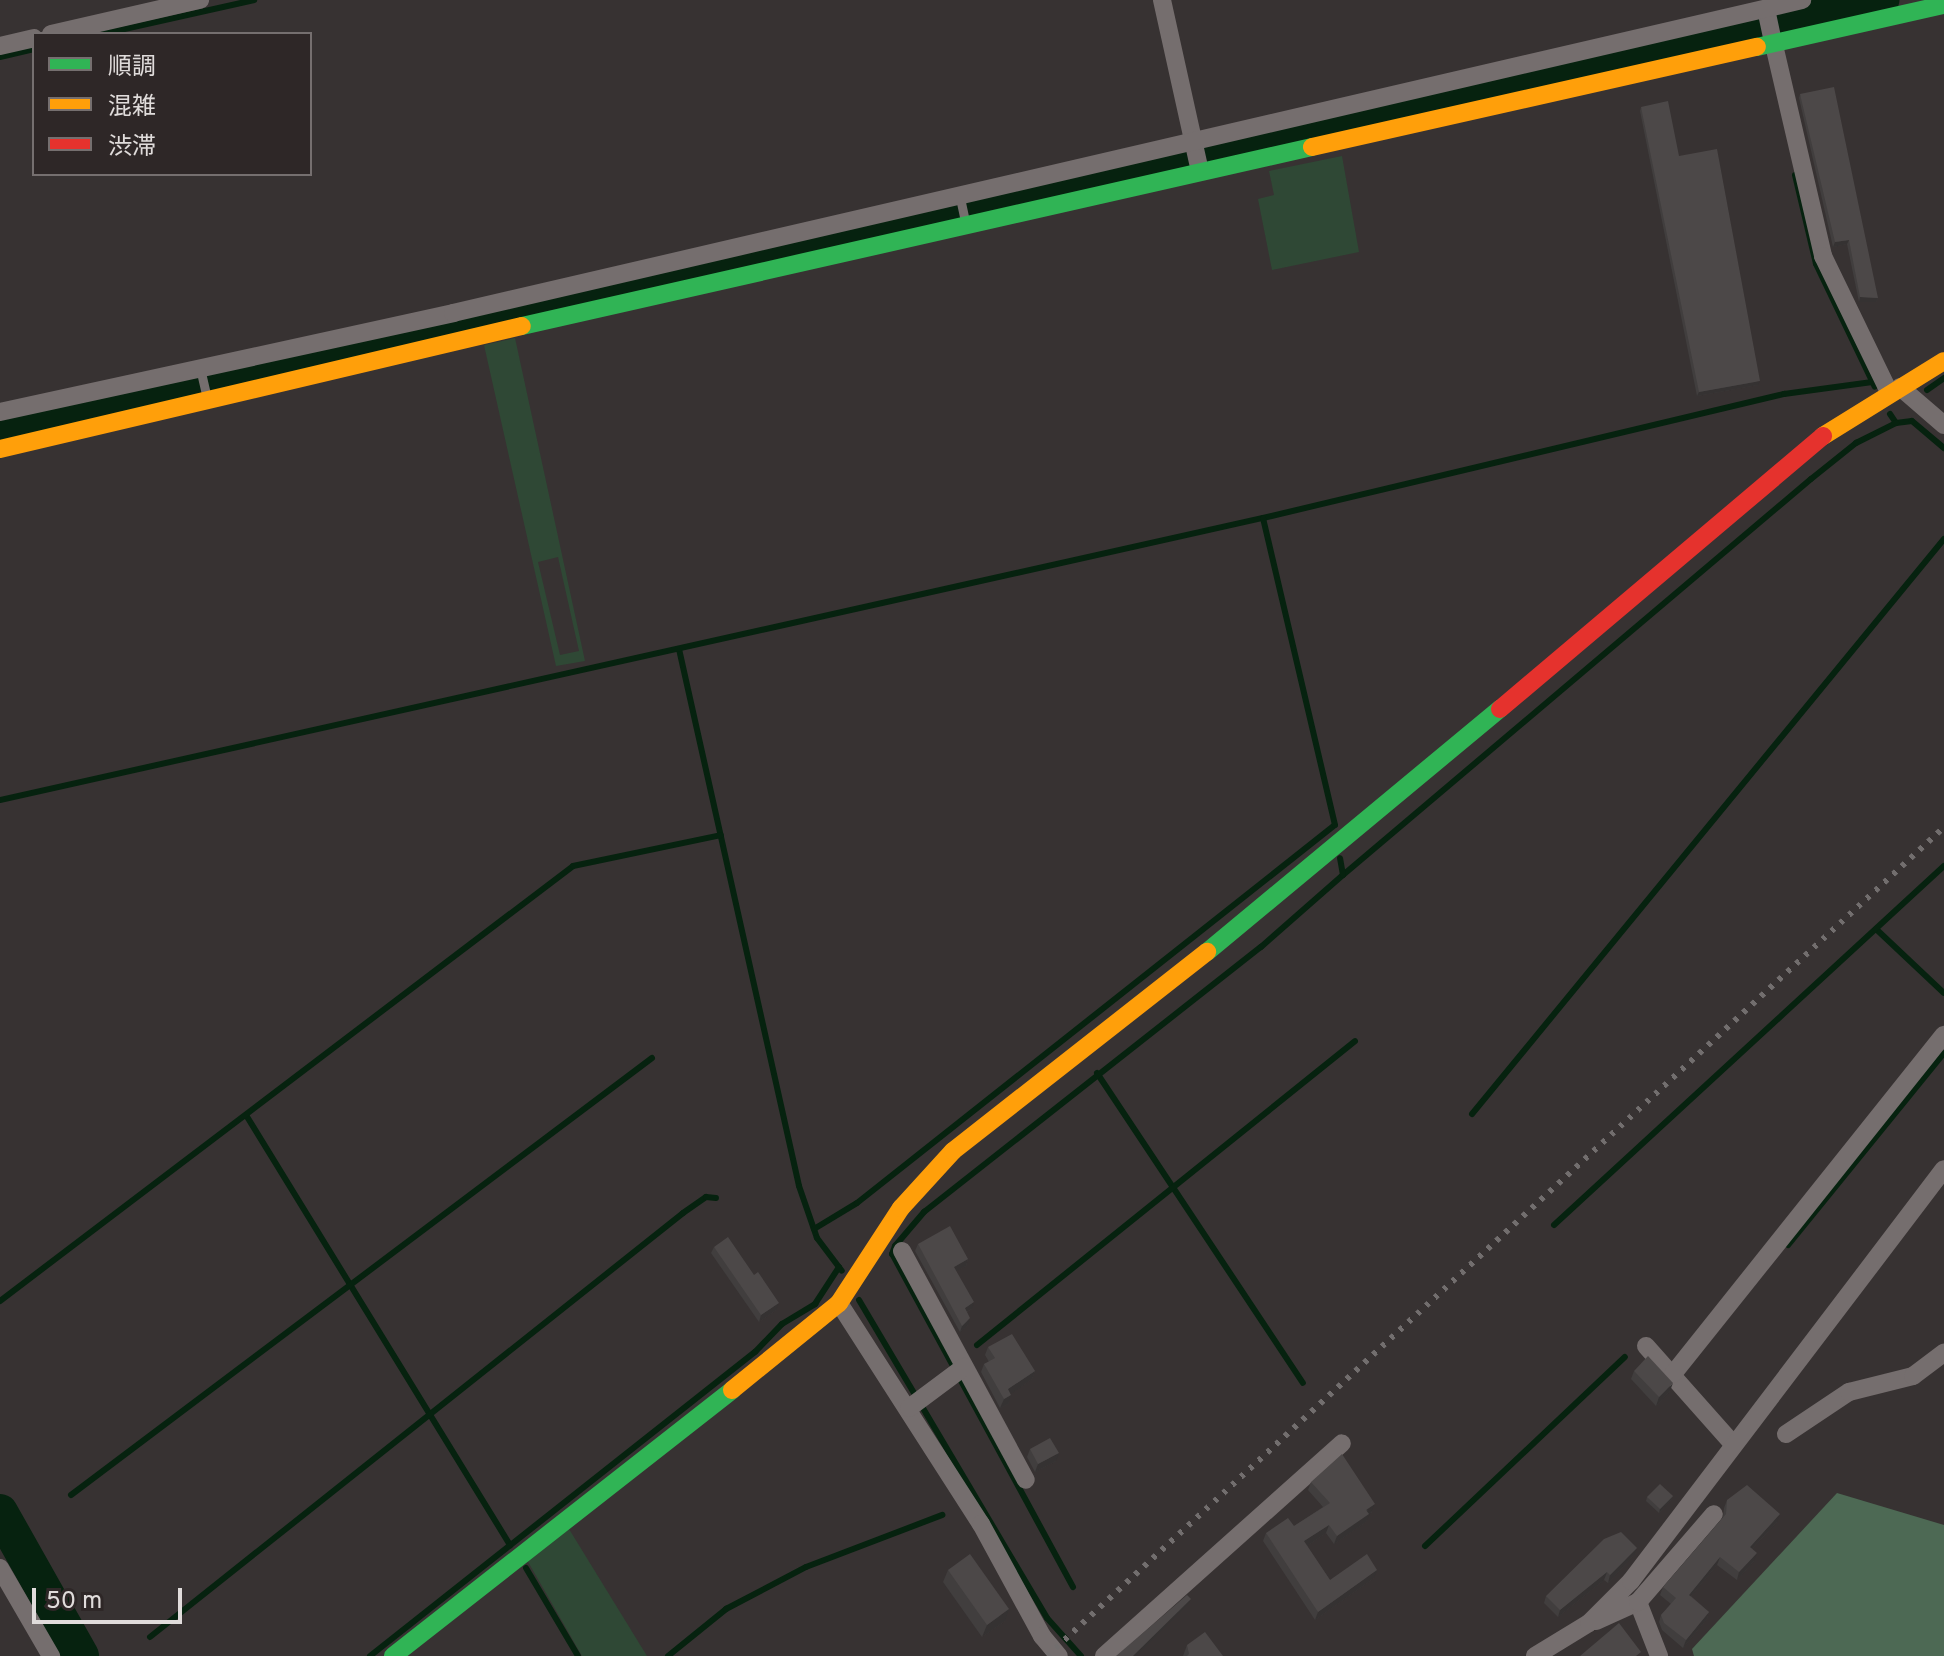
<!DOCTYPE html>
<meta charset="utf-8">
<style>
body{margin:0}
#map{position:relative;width:1944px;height:1656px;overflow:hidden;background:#373232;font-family:Overpass,"Noto Sans JP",sans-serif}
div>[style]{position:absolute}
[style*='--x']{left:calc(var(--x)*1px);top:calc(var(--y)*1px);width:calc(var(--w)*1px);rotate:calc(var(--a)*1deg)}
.green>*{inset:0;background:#2f4835}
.forest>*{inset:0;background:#4d6954}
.stream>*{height:6px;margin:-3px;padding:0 3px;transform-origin:3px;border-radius:3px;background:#06220f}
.river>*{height:36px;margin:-18px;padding:0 18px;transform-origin:18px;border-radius:18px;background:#06220f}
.lane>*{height:9px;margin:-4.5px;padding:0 4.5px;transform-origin:4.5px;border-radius:4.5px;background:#756e6e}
.street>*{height:18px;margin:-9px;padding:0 9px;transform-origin:9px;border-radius:9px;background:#756e6e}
.fast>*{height:18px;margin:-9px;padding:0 9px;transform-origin:9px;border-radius:9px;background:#30b455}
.slow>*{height:18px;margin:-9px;padding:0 9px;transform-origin:9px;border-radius:9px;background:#ff9f0a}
.jam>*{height:18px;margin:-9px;padding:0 9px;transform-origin:9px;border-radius:9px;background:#e5322d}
.rail>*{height:6px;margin-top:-3px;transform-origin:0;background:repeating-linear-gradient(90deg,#726e6e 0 4px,transparent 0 12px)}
.wall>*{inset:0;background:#413e3e}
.shaded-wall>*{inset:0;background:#353232}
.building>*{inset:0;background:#4c4848}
span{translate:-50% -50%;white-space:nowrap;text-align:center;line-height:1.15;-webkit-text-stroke:6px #2e2727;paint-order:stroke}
.legend{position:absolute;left:32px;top:32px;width:280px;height:144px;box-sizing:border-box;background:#2e2727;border:2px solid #756f6f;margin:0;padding:10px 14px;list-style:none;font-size:24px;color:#e0dcdb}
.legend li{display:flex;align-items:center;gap:16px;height:40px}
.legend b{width:40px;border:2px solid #756f6f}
.scale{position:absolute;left:32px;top:1588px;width:150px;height:36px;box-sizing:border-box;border:4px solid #e0dcdb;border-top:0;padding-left:10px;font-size:24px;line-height:28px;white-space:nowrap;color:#e0dcdb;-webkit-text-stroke:6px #2e2727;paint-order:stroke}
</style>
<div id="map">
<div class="green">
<i style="clip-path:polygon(1342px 156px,1359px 252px,1272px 270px,1258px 199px,1274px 195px,1269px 171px)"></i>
<i style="clip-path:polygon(evenodd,515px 338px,585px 661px,556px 666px,484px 345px,515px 338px,558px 557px,579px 651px,560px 655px,538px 562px,558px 557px)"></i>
<i style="clip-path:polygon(569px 1529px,647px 1656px,582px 1656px,527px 1560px)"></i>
</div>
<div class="forest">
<i style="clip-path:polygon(1837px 1493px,1944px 1525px,1944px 1656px,1694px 1656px,1692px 1649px)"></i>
</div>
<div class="stream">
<i style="--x:102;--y:34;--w:156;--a:-12.6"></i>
<i style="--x:0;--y:57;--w:35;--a:-13"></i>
<i style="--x:1795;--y:175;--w:91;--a:76.7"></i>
<i style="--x:1816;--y:264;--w:136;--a:64.4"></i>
<i style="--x:1927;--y:390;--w:21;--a:-35"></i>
<i style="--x:1890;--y:414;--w:11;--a:56"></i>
<i style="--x:1896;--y:423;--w:16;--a:-7"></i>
<i style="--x:1912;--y:421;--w:42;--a:40.2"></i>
<i style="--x:679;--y:649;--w:550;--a:77.4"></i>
<i style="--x:799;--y:1186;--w:55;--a:70.9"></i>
<i style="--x:817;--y:1238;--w:41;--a:52.9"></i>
<i style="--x:0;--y:800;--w:1294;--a:-12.59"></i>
<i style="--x:1263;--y:518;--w:536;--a:-13.39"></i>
<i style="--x:1784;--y:394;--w:89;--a:-7.8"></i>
<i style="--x:1343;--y:875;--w:613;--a:-40.24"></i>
<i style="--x:1811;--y:479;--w:58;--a:-38.7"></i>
<i style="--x:1856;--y:443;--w:45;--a:-26.6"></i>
<i style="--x:1876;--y:929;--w:93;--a:43.3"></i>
<i style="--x:1097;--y:1073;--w:372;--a:56.4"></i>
<i style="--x:1472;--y:1114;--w:744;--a:-50.62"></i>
<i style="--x:246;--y:1115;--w:505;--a:58.45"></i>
<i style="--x:1554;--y:1225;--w:530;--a:-42.63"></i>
<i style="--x:814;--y:1229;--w:50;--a:-31.2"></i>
<i style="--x:857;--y:1203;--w:609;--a:-38.34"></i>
<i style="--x:1335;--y:825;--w:315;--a:-103.2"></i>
<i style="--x:1788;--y:1245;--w:247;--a:-50.9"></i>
<i style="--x:859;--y:1300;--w:369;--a:59.4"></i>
<i style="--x:1047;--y:1618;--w:51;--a:48.2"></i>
<i style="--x:0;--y:1301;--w:719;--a:-37.2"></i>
<i style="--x:573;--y:866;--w:151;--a:-11.8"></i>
<i style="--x:977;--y:1345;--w:485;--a:-38.8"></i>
<i style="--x:71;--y:1495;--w:727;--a:-36.95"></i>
<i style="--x:1425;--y:1546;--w:275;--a:-43.4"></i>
<i style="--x:526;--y:1568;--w:102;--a:59.4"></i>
<i style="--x:1073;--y:1587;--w:379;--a:-118.5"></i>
<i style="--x:892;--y:1254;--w:9;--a:-69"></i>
<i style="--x:895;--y:1246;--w:45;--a:-49.5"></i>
<i style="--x:924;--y:1212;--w:429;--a:-38.2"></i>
<i style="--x:1261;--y:947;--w:109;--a:-41.3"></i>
<i style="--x:1343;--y:875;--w:17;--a:-100"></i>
<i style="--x:150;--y:1637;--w:681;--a:-38.5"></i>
<i style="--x:683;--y:1213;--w:28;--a:-35"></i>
<i style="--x:706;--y:1197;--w:10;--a:6"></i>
<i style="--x:370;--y:1656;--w:491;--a:-38.3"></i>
<i style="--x:755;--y:1352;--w:39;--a:-46"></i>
<i style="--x:782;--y:1324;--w:39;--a:-31"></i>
<i style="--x:815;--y:1304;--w:44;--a:-57"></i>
<i style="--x:668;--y:1656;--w:75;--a:-39"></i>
<i style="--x:726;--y:1609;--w:90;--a:-27.7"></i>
<i style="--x:806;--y:1567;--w:146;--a:-20.9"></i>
</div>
<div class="river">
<i style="--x:0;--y:430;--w:1930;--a:-12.88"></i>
<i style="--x:0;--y:1512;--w:165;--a:60.6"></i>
</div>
<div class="lane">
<i style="--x:959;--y:193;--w:33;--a:78"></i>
<i style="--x:200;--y:368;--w:32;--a:77"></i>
</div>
<div class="street">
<i style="--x:1162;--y:0;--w:171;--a:77.5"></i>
<i style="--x:1766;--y:9;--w:30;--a:78"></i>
<i style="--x:51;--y:34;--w:153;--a:-12.9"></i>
<i style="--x:1774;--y:45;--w:217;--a:76.9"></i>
<i style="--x:1823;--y:256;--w:153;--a:64.1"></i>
<i style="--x:0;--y:46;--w:35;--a:-13"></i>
<i style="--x:1900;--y:387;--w:58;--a:40.8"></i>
<i style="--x:0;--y:412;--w:464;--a:-12.3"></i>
<i style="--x:453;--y:313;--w:1385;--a:-13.06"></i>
<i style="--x:902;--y:1251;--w:260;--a:61.6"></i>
<i style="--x:839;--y:1303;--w:263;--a:57.3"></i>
<i style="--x:981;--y:1524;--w:128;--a:61.4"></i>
<i style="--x:1042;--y:1636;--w:26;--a:50"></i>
<i style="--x:1646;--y:1346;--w:131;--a:48.4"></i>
<i style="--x:1673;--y:1374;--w:434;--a:-51.4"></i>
<i style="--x:909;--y:1408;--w:69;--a:-36.7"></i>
<i style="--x:1786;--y:1434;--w:76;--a:-33.7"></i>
<i style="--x:1849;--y:1392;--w:66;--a:-14"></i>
<i style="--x:1913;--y:1376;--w:39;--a:-37"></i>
<i style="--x:0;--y:1568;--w:102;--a:59.9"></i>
<i style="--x:1638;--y:1602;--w:58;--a:68.7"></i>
<i style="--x:1596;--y:1621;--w:46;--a:-24.3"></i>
<i style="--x:1638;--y:1602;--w:116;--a:-49.2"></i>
<i style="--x:1104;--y:1656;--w:319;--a:-41.8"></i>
<i style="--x:1535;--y:1656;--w:63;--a:-31.4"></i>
<i style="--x:1589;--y:1623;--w:59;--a:-45"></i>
<i style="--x:1631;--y:1581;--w:517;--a:-52.78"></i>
</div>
<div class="fast">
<i style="--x:1757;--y:47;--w:192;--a:-12.7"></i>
<i style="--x:522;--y:326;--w:810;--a:-12.77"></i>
<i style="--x:1207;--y:952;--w:381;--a:-39.7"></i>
<i style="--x:393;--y:1656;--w:431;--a:-38.1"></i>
</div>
<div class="slow">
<i style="--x:1312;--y:147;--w:456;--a:-12.7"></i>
<i style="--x:1823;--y:436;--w:142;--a:-31.8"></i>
<i style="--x:0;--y:449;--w:536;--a:-13.26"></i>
<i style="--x:732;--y:1390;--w:138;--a:-39.1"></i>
<i style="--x:839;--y:1303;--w:113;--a:-56.9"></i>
<i style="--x:901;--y:1208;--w:77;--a:-47.6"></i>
<i style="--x:953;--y:1151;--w:323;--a:-38.1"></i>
</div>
<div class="jam">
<i style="--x:1500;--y:709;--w:423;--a:-40.2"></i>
</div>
<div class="rail">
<i style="--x:1047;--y:1656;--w:1221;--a:-42.74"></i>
</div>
<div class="wall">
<i style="clip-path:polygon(1800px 94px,1878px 298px,1876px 302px,1859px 302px,1847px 244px,1833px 247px,1799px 98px)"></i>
<i style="clip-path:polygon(1641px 107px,1758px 385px,1697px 396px,1640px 111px)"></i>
<i style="clip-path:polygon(918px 1244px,968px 1259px,966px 1266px,956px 1271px,972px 1309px,967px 1312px,968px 1325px,960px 1332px,915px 1251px)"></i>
<i style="clip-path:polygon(714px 1247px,776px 1310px,759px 1322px,711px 1253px)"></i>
<i style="clip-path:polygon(988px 1347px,1035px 1371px,1032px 1379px,1010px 1394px,1008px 1404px,1000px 1408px,981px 1372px,984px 1364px,989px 1362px,985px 1355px)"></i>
<i style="clip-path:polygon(1634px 1371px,1670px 1391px,1656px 1406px,1631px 1379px)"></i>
<i style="clip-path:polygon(1030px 1449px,1056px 1461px,1035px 1472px,1027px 1457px)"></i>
<i style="clip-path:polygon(1311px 1482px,1372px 1512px,1369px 1514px,1366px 1522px,1334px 1544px,1326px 1533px,1307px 1546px,1330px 1580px,1374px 1578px,1315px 1620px,1263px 1541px,1266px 1533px,1294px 1526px,1323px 1507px,1308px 1490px)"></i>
<i style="clip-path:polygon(1673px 1496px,1671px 1500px,1659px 1513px,1646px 1501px,1647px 1497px)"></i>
<i style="clip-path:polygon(1727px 1500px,1777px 1522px,1752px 1549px,1754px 1561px,1737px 1580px,1717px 1565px,1691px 1596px,1709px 1612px,1707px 1619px,1683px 1648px,1662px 1630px,1659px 1622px,1661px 1615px,1671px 1604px,1660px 1595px,1663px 1587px,1723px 1517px,1724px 1508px)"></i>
<i style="clip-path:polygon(1634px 1555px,1608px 1583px,1604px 1580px,1558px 1617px,1544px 1603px,1546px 1596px)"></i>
<i style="clip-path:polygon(948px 1570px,1005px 1621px,982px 1637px,943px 1582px)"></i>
<i style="clip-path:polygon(1187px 1645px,1223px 1656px,1183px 1656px)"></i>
</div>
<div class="shaded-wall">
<i style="clip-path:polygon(1849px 240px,1847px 244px,1833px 247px,1835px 242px)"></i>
<i style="clip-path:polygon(1860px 297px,1878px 298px,1876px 302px,1859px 302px)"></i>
<i style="clip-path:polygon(1760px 381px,1758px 385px,1697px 396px,1699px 392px)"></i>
<i style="clip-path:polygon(968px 1259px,966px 1266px,951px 1274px,954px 1267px)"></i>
<i style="clip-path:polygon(974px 1302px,972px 1309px,962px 1314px,965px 1308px)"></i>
<i style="clip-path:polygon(779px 1303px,776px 1310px,759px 1322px,761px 1315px)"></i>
<i style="clip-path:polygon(970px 1318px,968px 1325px,960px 1332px,962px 1326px)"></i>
<i style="clip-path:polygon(1035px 1371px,1032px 1379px,1005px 1398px,1008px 1389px)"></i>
<i style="clip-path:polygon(1673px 1383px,1670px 1391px,1656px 1406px,1659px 1397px)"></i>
<i style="clip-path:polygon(1011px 1395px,1008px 1404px,1000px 1408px,1004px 1399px)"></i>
<i style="clip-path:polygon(1059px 1453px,1056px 1461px,1035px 1472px,1038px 1464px)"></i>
<i style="clip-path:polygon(1673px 1496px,1671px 1500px,1659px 1513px,1660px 1509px)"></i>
<i style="clip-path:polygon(1375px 1504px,1366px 1522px,1334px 1544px,1337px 1536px)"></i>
<i style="clip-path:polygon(1780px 1514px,1777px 1522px,1747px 1554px,1750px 1547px)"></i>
<i style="clip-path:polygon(1329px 1525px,1326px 1533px,1301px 1550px,1304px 1541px)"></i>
<i style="clip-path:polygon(1637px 1548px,1634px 1555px,1608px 1583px,1610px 1575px)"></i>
<i style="clip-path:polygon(1757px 1553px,1754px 1561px,1737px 1580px,1739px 1572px)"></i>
<i style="clip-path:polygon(1720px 1557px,1717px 1565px,1686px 1602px,1689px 1595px)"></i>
<i style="clip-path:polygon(1377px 1570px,1374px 1578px,1315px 1620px,1318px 1612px)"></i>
<i style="clip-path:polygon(1607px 1572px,1604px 1580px,1558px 1617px,1560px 1610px)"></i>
<i style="clip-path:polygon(1191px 1599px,1189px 1603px,1136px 1656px,1133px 1656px)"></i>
<i style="clip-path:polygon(1009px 1609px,1005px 1621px,982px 1637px,987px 1625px)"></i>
<i style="clip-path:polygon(1709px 1612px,1707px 1619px,1683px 1648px,1686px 1640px)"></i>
</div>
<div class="building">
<i style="clip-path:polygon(1834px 87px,1878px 298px,1860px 297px,1849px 240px,1835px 242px,1800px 94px)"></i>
<i style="clip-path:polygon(1668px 101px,1679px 156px,1717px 149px,1760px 381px,1699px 392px,1641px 107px)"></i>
<i style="clip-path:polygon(950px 1226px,968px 1259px,954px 1267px,974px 1302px,965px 1308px,970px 1318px,962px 1326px,918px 1244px)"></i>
<i style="clip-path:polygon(728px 1237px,754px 1275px,758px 1272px,779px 1303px,761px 1315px,714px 1247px)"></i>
<i style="clip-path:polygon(1012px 1334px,1035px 1371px,1008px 1389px,1011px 1395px,1004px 1399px,984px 1364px,995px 1358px,988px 1347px)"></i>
<i style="clip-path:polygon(1648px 1356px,1673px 1383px,1659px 1397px,1634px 1371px)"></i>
<i style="clip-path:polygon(1050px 1438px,1059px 1453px,1038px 1464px,1030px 1449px)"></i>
<i style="clip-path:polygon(1342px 1454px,1375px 1504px,1366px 1510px,1369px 1514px,1337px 1536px,1329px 1525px,1304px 1541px,1330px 1580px,1367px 1554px,1377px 1570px,1318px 1612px,1266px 1533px,1288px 1518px,1294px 1526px,1330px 1503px,1311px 1482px)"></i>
<i style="clip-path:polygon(1660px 1484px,1673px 1496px,1660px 1509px,1647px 1497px)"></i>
<i style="clip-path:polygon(1747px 1485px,1780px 1514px,1750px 1547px,1757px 1553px,1739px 1572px,1720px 1557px,1689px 1595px,1709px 1612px,1686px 1640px,1664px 1623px,1661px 1615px,1676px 1598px,1663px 1587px,1726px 1514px,1727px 1500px)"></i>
<i style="clip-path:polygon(1621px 1532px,1637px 1548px,1610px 1575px,1607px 1572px,1560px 1610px,1546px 1596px,1604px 1539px)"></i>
<i style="clip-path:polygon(970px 1554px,1009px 1609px,987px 1625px,948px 1570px)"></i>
<i style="clip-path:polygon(1187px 1595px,1191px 1599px,1133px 1656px,1116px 1656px)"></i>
<i style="clip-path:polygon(1619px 1623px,1641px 1652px,1636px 1656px,1580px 1656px)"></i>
<i style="clip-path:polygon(1205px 1632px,1223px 1656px,1187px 1656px,1189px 1654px,1187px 1645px)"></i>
</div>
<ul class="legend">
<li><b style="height:10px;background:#30b455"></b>順調</li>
<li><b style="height:10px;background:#ff9f0a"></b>混雑</li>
<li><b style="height:10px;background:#e5322d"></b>渋滞</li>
</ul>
<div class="scale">50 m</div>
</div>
